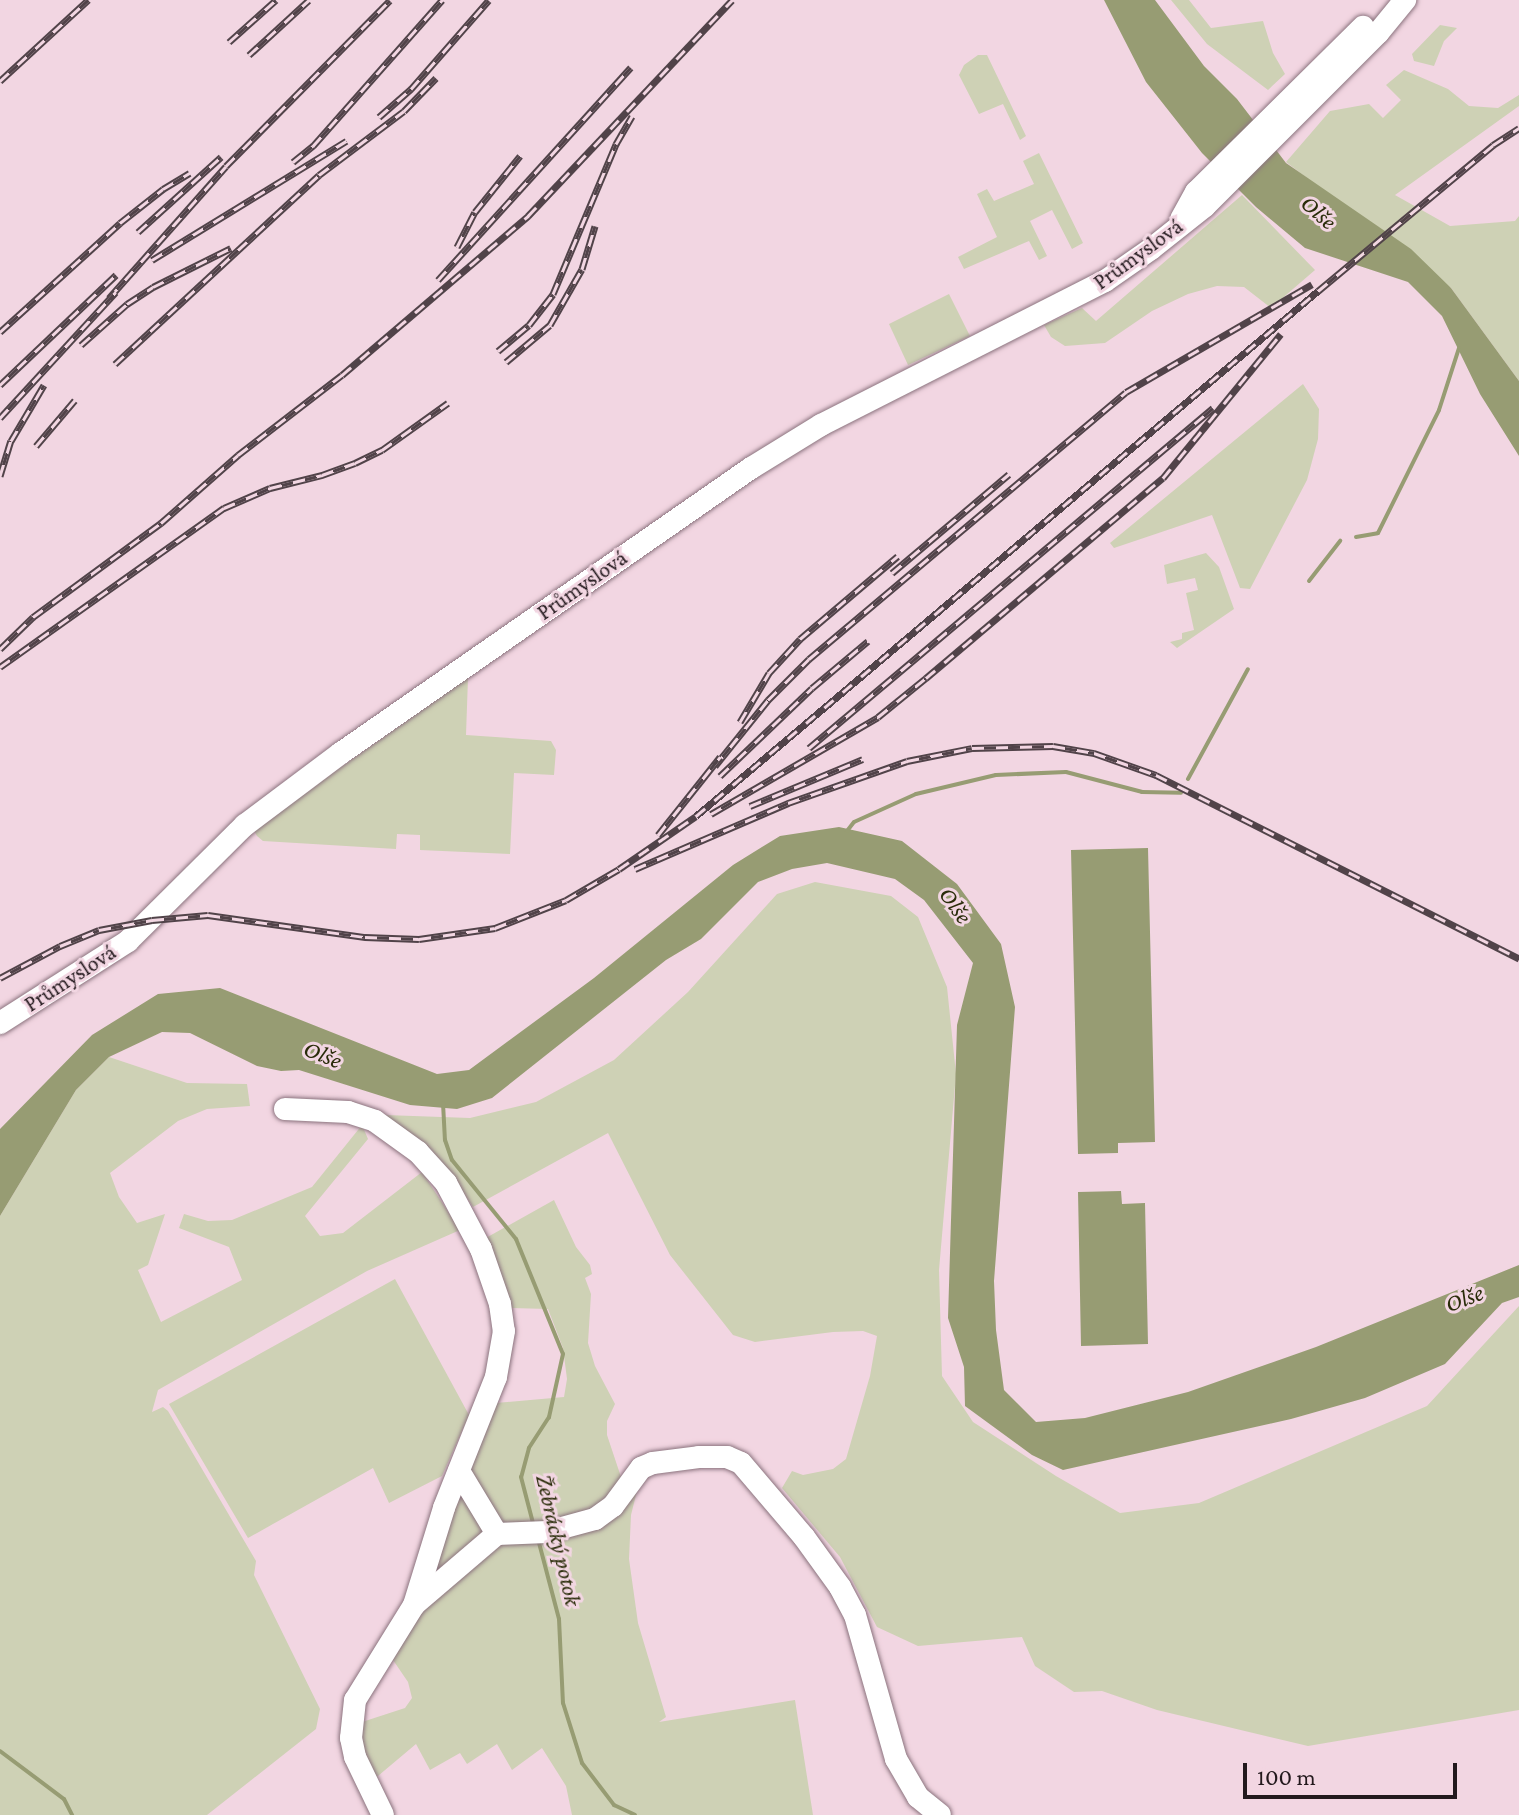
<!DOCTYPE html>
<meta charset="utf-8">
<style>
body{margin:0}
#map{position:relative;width:1519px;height:1815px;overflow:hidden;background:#f2d6e2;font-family:"Crimson Pro",serif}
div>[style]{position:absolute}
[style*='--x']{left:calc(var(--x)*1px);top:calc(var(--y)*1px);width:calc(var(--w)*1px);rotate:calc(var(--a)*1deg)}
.green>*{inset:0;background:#ced1b5}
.water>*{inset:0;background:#979c73}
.stream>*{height:4px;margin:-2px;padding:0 2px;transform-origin:2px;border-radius:2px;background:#979c73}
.roads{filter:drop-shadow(0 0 2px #8b737e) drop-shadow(0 0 2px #8b737e)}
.minor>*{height:22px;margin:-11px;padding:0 11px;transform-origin:11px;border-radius:11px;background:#fff}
.rail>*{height:7px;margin-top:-3.5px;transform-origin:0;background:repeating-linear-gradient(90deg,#f2d6e2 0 12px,#514349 0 24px);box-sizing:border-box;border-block:2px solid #514349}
span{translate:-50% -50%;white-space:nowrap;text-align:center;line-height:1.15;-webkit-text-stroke:6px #f2d6e2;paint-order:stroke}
.street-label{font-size:22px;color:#23191d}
.water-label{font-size:24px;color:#2a2c0a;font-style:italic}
.scale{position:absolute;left:1243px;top:1763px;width:214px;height:36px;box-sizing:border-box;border:4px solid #23191d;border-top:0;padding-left:10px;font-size:24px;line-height:28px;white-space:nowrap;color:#23191d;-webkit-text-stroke:6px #f2d6e2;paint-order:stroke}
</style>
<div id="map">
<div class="green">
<i style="clip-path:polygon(1171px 0,1189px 0,1211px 28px,1263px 21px,1273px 53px,1285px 74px,1268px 90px,1207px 44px)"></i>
<i style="clip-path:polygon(1440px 25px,1457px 28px,1444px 41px,1434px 66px,1414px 61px,1412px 54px)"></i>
<i style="clip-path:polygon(978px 55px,987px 55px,1026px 136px,1020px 140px,1003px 104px,979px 114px,959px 75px,964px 65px)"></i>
<i style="clip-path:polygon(1404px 70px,1448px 89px,1469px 106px,1498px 108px,1519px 95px,1519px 106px,1395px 195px,1450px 226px,1515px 221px,1519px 216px,1519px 381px,1451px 288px,1286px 162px,1330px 111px,1369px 104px,1383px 118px,1401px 100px,1386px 85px)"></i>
<i style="clip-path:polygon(1039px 153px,1083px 243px,1072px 249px,1052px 210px,1030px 221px,1047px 256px,1039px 260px,1029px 241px,964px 269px,958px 257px,997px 237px,977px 194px,987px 189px,994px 201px,1034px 184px,1023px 161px)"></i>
<i style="clip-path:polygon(1242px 195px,1315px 270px,1271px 308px,1244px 287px,1217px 286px,1188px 294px,1152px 311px,1105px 343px,1065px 346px,1051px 337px,1044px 325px,1082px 308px,1096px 321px)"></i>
<i style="clip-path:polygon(949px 294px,970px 336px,908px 365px,889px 324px)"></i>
<i style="clip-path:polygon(1303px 384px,1319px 409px,1318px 439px,1307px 480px,1250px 589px,1240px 588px,1212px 515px,1114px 548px,1110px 543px)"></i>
<i style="clip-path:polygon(1206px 553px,1219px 567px,1234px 609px,1177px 648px,1170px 642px,1182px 639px,1182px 633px,1194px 630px,1186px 593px,1198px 590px,1195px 578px,1167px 584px,1164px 565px)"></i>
<i style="clip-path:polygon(468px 678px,466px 735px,551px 741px,556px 750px,554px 775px,514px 773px,510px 854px,420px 850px,420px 835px,397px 834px,396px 849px,263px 841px,257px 836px,253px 829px)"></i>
<i style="clip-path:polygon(815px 882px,891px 896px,918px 917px,947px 987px,956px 1074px,939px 1270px,942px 1376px,973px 1422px,1056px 1476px,1120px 1513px,1199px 1503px,1427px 1406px,1519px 1306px,1519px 1710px,1308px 1746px,1157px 1710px,1102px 1691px,1074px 1692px,1035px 1666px,1022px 1637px,918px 1646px,877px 1627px,840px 1557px,782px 1488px,792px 1471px,803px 1475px,833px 1469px,846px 1459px,870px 1376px,877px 1336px,863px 1331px,833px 1332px,755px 1342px,733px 1335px,670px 1255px,608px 1133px,473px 1207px,451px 1174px,385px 1115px,470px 1118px,536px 1102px,614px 1060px,688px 992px,777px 894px)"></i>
<i style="clip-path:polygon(109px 1057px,187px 1083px,247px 1084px,250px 1106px,207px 1109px,178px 1121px,110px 1173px,119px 1197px,137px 1223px,165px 1214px,148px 1265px,138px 1270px,161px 1322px,242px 1280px,229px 1247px,179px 1228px,184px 1214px,208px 1221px,232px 1220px,312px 1187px,362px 1125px,368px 1139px,305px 1216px,320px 1236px,343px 1233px,422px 1172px,460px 1230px,367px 1271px,158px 1390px,152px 1412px,163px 1407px,168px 1411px,256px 1561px,254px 1575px,320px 1709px,316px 1729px,207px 1815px,0 1815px,0 1216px,76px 1090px)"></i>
<i style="clip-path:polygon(554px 1200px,576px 1247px,590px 1265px,592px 1274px,585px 1278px,591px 1294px,588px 1343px,595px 1366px,615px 1404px,607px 1421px,607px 1435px,621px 1477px,614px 1495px,540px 1540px,638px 1487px,631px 1515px,629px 1559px,638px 1623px,666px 1717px,659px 1722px,795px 1700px,813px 1815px,572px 1815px,566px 1786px,542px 1748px,512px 1770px,497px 1744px,467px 1764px,460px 1753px,430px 1770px,416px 1744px,372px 1781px,365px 1767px,359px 1723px,405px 1708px,412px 1698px,408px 1682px,393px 1660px,496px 1403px,564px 1397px,567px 1379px,563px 1348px,548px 1309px,511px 1308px,484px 1239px)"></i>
<i style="clip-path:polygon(395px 1279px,469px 1415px,442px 1476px,389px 1503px,373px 1468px,248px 1538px,169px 1404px)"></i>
</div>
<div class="water">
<i style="clip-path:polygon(1104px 0,1155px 0,1204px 66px,1237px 99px,1286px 163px,1411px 249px,1451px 288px,1519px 381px,1519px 456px,1480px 394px,1442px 316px,1408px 282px,1305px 248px,1256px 207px,1202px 153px,1146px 82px)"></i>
<i style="clip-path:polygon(839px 827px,902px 841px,957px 884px,1001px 944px,1015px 1007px,994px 1281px,996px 1330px,1004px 1390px,1036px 1422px,1085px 1418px,1188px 1392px,1316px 1347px,1519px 1265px,1519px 1297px,1502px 1303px,1445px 1364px,1365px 1398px,1291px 1419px,1063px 1470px,1032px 1455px,965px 1406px,964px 1367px,948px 1318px,957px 1025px,973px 963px,924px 900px,895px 879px,827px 863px,792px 869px,758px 882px,701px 939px,666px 960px,492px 1098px,457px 1109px,410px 1105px,299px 1070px,281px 1071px,257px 1066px,190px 1033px,162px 1032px,109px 1057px,76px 1090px,0 1216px,0 1129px,92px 1035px,158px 994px,220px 988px,437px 1074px,469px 1070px,594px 978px,733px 865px,780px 836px)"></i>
<i style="clip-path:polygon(1148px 848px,1155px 1142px,1118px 1143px,1118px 1153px,1078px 1154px,1071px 850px)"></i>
<i style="clip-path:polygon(1121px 1191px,1122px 1204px,1145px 1203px,1148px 1344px,1081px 1346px,1078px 1192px)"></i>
</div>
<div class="stream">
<i style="--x:1356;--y:537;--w:22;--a:-10"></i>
<i style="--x:1378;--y:533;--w:137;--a:-63.6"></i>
<i style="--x:1439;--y:410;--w:65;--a:-72.1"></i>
<i style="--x:1309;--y:581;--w:51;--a:-52.2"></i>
<i style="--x:1188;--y:779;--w:125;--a:-61.4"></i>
<i style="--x:847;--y:831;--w:11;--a:-52"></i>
<i style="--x:854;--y:822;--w:68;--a:-24.3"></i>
<i style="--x:916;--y:794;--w:82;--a:-13.4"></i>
<i style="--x:996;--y:775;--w:70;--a:-2.5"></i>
<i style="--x:1066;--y:772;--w:79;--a:14.7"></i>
<i style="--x:1142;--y:792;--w:39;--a:1"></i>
<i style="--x:443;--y:1103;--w:37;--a:87"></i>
<i style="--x:445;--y:1140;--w:21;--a:71"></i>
<i style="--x:452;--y:1160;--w:102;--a:51"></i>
<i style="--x:516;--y:1239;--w:124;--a:67.8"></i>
<i style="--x:563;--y:1354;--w:65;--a:102.5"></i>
<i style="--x:549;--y:1417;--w:37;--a:123"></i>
<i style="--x:529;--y:1448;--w:30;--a:105"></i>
<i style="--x:521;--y:1477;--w:52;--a:75.4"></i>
<i style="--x:538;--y:1539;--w:83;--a:75.3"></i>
<i style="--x:559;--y:1619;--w:84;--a:87.3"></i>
<i style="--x:563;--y:1703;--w:63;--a:72.4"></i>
<i style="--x:582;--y:1763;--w:53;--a:52.7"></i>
<i style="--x:614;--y:1805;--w:23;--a:25"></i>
<i style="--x:0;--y:1751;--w:80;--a:36.9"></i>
<i style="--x:64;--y:1799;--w:18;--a:63"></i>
</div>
<div class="roads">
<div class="minor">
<i style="--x:1181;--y:219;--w:31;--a:-61"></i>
<i style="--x:1196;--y:192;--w:235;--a:-44.7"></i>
<i style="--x:0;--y:1023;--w:152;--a:-32.6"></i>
<i style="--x:128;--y:941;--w:165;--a:-44.8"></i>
<i style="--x:245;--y:825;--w:120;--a:-36.9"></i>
<i style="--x:341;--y:753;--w:499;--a:-34.8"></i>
<i style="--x:751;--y:468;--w:82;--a:-31.6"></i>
<i style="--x:821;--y:425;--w:318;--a:-26.9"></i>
<i style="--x:1105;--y:281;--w:56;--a:-34.8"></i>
<i style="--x:1151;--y:249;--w:69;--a:-38.5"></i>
<i style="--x:1205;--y:206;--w:245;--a:-45"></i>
<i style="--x:1378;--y:33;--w:43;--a:-50.7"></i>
<i style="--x:285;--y:1109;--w:63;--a:2.7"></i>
<i style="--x:348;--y:1112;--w:28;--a:18"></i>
<i style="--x:375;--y:1121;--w:53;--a:35.8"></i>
<i style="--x:418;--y:1152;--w:42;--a:47.9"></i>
<i style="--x:446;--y:1183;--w:75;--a:62.1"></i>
<i style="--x:481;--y:1249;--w:58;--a:70.9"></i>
<i style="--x:500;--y:1304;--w:27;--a:82"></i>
<i style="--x:504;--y:1331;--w:47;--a:99.9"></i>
<i style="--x:496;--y:1377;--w:141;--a:111.7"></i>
<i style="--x:444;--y:1508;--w:102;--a:107.2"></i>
<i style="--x:414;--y:1605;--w:112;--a:121.8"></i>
<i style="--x:355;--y:1700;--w:38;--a:96"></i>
<i style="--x:351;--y:1738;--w:19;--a:78"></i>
<i style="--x:355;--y:1757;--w:64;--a:64.2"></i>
<i style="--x:459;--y:1471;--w:74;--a:58.9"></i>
<i style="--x:497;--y:1534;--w:50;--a:-2.3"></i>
<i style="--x:547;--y:1532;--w:50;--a:-15.2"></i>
<i style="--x:595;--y:1519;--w:22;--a:-36"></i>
<i style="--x:613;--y:1506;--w:47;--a:-53.6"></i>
<i style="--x:641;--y:1468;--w:13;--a:-23"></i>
<i style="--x:653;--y:1463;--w:46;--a:-7.4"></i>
<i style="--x:699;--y:1457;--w:28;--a:0"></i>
<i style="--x:727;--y:1457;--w:15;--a:23"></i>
<i style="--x:741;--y:1463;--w:97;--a:49.6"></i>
<i style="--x:804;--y:1537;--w:62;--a:54.2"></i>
<i style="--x:840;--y:1587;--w:32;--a:62"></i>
<i style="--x:855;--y:1615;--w:150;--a:74.1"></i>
<i style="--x:896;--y:1759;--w:44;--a:59.9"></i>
<i style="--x:918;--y:1797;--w:28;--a:39"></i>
<i style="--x:415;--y:1604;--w:108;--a:-40.5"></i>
</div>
</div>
<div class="rail">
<i style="--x:229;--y:42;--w:63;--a:-41.8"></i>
<i style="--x:249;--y:55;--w:81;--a:-42.5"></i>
<i style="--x:0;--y:81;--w:120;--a:-42.6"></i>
<i style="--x:379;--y:117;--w:43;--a:-41.2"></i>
<i style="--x:411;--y:89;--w:118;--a:-48.8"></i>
<i style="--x:293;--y:162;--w:26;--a:-39"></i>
<i style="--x:313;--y:146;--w:195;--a:-48.5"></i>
<i style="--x:138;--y:232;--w:112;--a:-42.1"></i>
<i style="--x:457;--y:247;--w:39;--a:-63"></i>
<i style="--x:475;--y:212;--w:72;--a:-51.2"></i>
<i style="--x:152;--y:260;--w:228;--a:-31.5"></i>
<i style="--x:438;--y:280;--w:287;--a:-47.8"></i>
<i style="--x:109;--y:298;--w:176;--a:-48.4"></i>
<i style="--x:226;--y:166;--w:233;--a:-45.3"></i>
<i style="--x:0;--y:332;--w:162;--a:-42.2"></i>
<i style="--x:120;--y:223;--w:55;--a:-38.3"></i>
<i style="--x:163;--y:189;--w:31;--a:-31"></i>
<i style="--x:81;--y:345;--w:62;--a:-41.7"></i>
<i style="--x:127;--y:304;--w:31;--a:-33"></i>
<i style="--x:153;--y:287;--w:87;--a:-26.6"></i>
<i style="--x:498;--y:351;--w:40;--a:-40"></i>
<i style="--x:529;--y:325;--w:39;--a:-52"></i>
<i style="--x:553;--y:294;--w:163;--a:-67.2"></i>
<i style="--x:616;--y:144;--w:32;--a:-60"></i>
<i style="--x:506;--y:362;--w:57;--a:-40.1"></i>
<i style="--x:550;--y:325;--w:64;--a:-60.3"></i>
<i style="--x:582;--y:269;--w:45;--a:-73.2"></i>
<i style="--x:115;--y:364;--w:278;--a:-42.8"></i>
<i style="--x:319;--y:175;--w:106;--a:-37"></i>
<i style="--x:404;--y:111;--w:46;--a:-45.9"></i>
<i style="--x:0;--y:385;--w:160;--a:-43.5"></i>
<i style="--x:0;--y:418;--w:171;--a:-47.4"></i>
<i style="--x:36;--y:446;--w:60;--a:-49.7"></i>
<i style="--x:0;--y:476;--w:37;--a:-73"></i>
<i style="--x:11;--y:441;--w:65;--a:-59.5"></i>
<i style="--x:892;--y:573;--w:153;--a:-40.2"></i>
<i style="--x:0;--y:649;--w:46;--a:-44.1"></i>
<i style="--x:33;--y:617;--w:159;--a:-36.3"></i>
<i style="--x:161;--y:523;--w:103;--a:-41.4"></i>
<i style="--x:238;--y:455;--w:131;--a:-37.6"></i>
<i style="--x:342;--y:375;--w:245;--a:-40.5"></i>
<i style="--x:528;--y:216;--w:297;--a:-46.6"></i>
<i style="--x:0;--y:667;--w:275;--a:-35.4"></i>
<i style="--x:224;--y:508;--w:50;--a:-23.5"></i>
<i style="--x:270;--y:488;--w:54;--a:-14"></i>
<i style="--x:322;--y:475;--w:35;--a:-20"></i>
<i style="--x:355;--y:463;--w:30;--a:-26"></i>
<i style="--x:382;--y:450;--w:81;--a:-35.5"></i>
<i style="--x:740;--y:722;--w:57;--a:-59.4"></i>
<i style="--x:769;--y:673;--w:46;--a:-47.6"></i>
<i style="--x:800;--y:639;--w:128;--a:-40.3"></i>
<i style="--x:809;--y:748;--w:528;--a:-40.08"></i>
<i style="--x:715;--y:766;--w:85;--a:-51.2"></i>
<i style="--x:768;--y:700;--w:58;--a:-45"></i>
<i style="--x:809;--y:659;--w:414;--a:-40.1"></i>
<i style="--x:1126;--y:392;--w:215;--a:-30.1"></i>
<i style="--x:720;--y:776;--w:127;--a:-43.7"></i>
<i style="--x:812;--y:688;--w:73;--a:-40"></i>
<i style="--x:750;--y:806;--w:122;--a:-22.6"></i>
<i style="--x:711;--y:814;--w:193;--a:-30.1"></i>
<i style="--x:878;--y:717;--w:62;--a:-39.1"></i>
<i style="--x:926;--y:678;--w:310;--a:-40.2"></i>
<i style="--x:1163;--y:478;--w:186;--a:-50.7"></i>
<i style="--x:658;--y:835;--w:100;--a:-51.5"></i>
<i style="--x:635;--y:869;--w:167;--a:-23.3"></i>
<i style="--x:788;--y:803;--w:126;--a:-19.4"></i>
<i style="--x:907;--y:761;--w:66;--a:-11.3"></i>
<i style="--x:972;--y:748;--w:81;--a:-1.4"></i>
<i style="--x:1053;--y:746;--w:42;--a:9.7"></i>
<i style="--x:1094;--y:753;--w:66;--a:19.5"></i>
<i style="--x:1156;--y:775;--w:407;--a:26.8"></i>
<i style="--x:0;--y:978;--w:68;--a:-28.1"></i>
<i style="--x:60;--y:946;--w:42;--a:-22.3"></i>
<i style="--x:99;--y:930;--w:54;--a:-10.7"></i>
<i style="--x:152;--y:920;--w:56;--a:-5.1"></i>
<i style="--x:208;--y:915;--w:159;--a:8"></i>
<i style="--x:365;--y:937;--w:54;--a:2.1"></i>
<i style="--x:419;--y:939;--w:77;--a:-8.2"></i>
<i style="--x:495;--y:928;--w:76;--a:-21.5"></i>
<i style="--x:566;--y:900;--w:61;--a:-30.3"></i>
<i style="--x:619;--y:869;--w:93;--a:-34.5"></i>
<i style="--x:696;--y:816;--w:814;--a:-40.17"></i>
<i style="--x:1318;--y:291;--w:228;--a:-39.8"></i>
<i style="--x:1493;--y:145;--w:31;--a:-33"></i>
</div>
<div class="street-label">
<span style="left:1138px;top:254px;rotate:-36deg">Průmyslová</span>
<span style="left:582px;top:585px;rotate:-35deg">Průmyslová</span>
<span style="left:70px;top:978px;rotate:-33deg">Průmyslová</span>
</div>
<div class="water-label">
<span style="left:1319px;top:212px;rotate:42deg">Olše</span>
<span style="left:956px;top:905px;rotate:55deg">Olše</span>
<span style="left:323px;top:1054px;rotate:22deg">Olše</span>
<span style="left:1464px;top:1298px;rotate:-21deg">Olše</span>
<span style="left:559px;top:1540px;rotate:77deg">Žebrácký potok</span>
</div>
<div class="scale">100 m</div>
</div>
